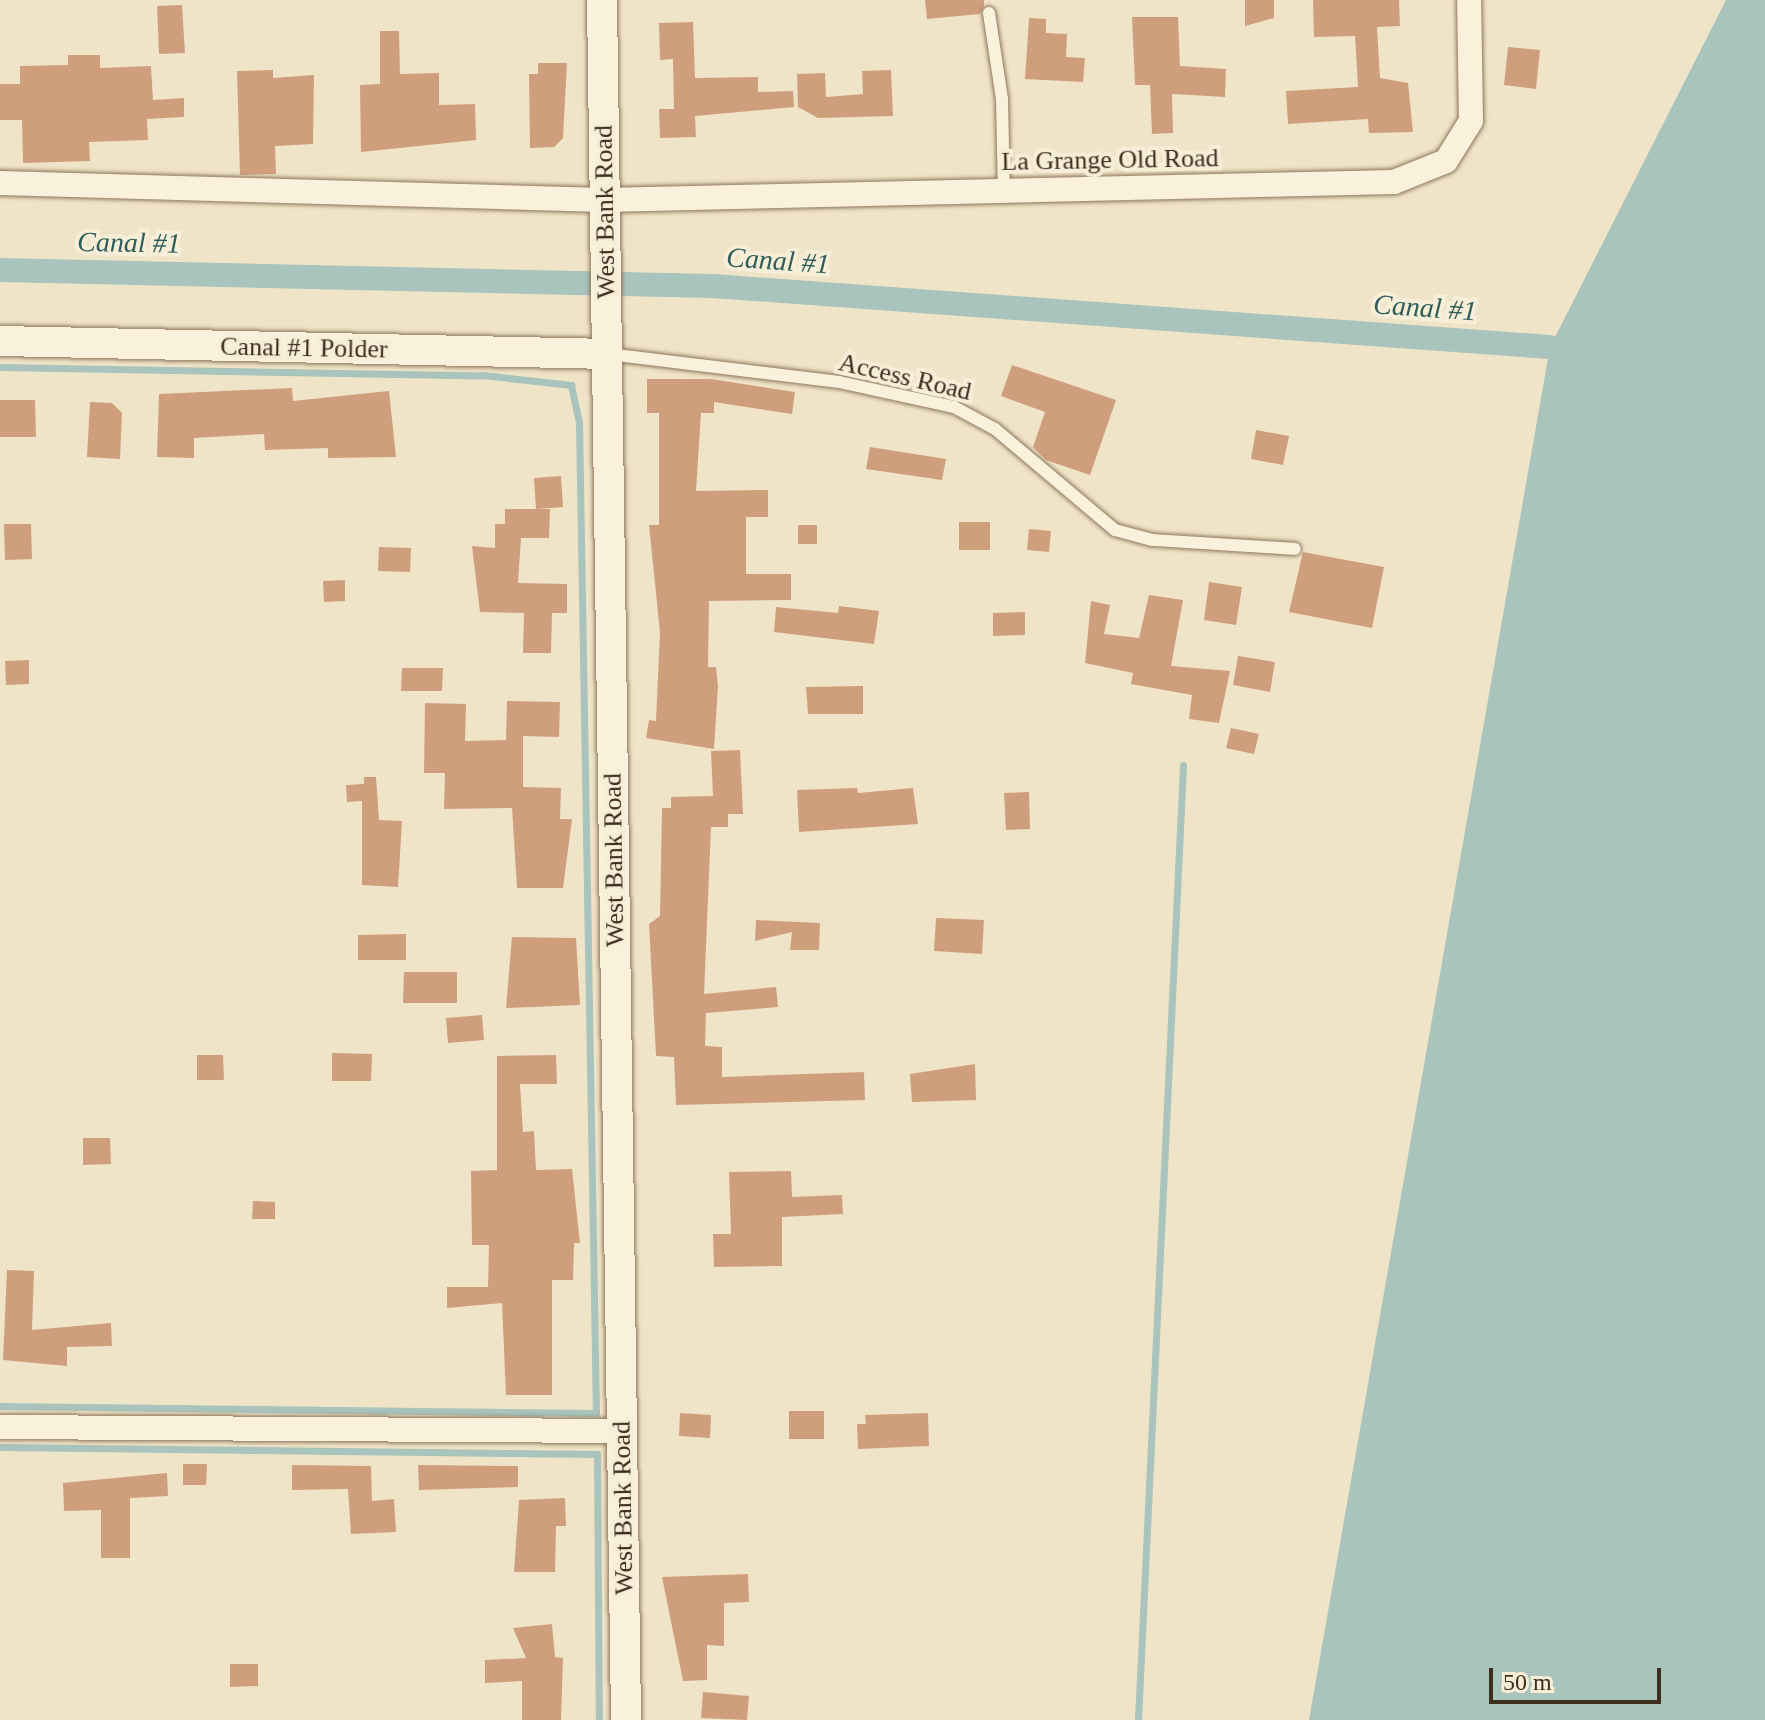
<!DOCTYPE html>
<style>
body{margin:0}
#map{position:relative;width:1765px;height:1720px;overflow:hidden;background:#f0e4c8;font-family:"Times New Roman",serif}
div>[style]{position:absolute}
[style*='--x']{left:calc(var(--x)*1px);top:calc(var(--y)*1px);width:calc(var(--w)*1px);rotate:calc(var(--a)*1deg)}
.water>*{inset:0;background:#a9c4bc}
.stream>*{height:7px;margin:-3.5px;padding:0 3.5px;transform-origin:3.5px;border-radius:3.5px;background:#a9c4bc}
.canal>*{height:24px;margin:-12px;padding:0 12px;transform-origin:12px;border-radius:12px;background:#a9c4bc}
.building>*{inset:0;background:#cf9f7d}
.roads{filter:drop-shadow(0 0 2px #8d765c) drop-shadow(0 0 2px #8d765c)}
.service>*{height:12px;margin:-6px;padding:0 6px;transform-origin:6px;border-radius:6px;background:#faf1dc}
.minor>*{height:24px;margin:-12px;padding:0 12px;transform-origin:12px;border-radius:12px;background:#faf1dc}
.tertiary>*{height:30px;margin:-15px;padding:0 15px;transform-origin:15px;border-radius:15px;background:#faf1dc}
span{translate:-50% -50%;white-space:nowrap;text-align:center;line-height:1.15;-webkit-text-stroke:8px #f7eed8;paint-order:stroke}
.street-label{font-size:26px;color:#3d2e20}
.water-label{font-size:28px;color:#2f5d5a;font-style:italic}
.scale{position:absolute;left:1489px;top:1668px;width:172px;height:36px;box-sizing:border-box;border:4px solid #3d2e20;border-top:0;padding-left:10px;font-size:24px;line-height:28px;white-space:nowrap;color:#3d2e20;-webkit-text-stroke:6px #f7eed8;paint-order:stroke}
</style>
<div id="map">
<div class="water">
<i style="clip-path:polygon(1726px 0,1765px 0,1765px 1720px,1309px 1720px,1550px 347px)"></i>
</div>
<div class="stream">
<i style="--x:0;--y:367;--w:482;--a:1"></i>
<i style="--x:482;--y:375;--w:90;--a:6.4"></i>
<i style="--x:571;--y:385;--w:38;--a:78"></i>
<i style="--x:579;--y:422;--w:991;--a:89.02"></i>
<i style="--x:596;--y:1413;--w:596;--a:-179.33"></i>
<i style="--x:0;--y:1447;--w:597;--a:0.67"></i>
<i style="--x:597;--y:1454;--w:266;--a:89.6"></i>
<i style="--x:1138;--y:1720;--w:956;--a:-87.3"></i>
</div>
<div class="canal">
<i style="--x:0;--y:270;--w:713;--a:1.29"></i>
<i style="--x:713;--y:286;--w:839;--a:4.17"></i>
</div>
<div class="building">
<i style="clip-path:polygon(925px 0,984px 0,984px 6px,980px 14px,927px 19px)"></i>
<i style="clip-path:polygon(1245px 0,1274px 0,1274px 18px,1245px 26px)"></i>
<i style="clip-path:polygon(1313px 0,1399px 0,1400px 26px,1377px 27px,1380px 78px,1408px 83px,1413px 132px,1369px 133px,1368px 119px,1288px 124px,1286px 91px,1358px 87px,1355px 36px,1314px 37px)"></i>
<i style="clip-path:polygon(182px 5px,185px 53px,159px 54px,157px 6px)"></i>
<i style="clip-path:polygon(1132px 17px,1178px 17px,1180px 66px,1226px 69px,1225px 97px,1172px 94px,1173px 133px,1152px 134px,1150px 85px,1135px 85px)"></i>
<i style="clip-path:polygon(1029px 18px,1046px 19px,1046px 33px,1067px 34px,1066px 57px,1085px 58px,1083px 82px,1025px 79px)"></i>
<i style="clip-path:polygon(693px 22px,695px 78px,758px 77px,758px 92px,793px 91px,794px 107px,695px 116px,696px 137px,660px 138px,659px 109px,674px 109px,673px 59px,660px 60px,659px 23px)"></i>
<i style="clip-path:polygon(380px 31px,399px 31px,400px 74px,439px 73px,439px 105px,475px 104px,476px 140px,361px 152px,360px 85px,380px 84px)"></i>
<i style="clip-path:polygon(1508px 47px,1540px 50px,1536px 89px,1504px 85px)"></i>
<i style="clip-path:polygon(68px 55px,100px 55px,100px 68px,151px 66px,153px 100px,184px 98px,184px 117px,147px 119px,148px 140px,89px 142px,90px 161px,23px 163px,22px 120px,0 120px,0 84px,20px 84px,20px 66px,68px 65px)"></i>
<i style="clip-path:polygon(538px 63px,567px 63px,563px 138px,554px 147px,530px 148px,529px 74px,538px 74px)"></i>
<i style="clip-path:polygon(273px 70px,273px 78px,314px 75px,313px 144px,275px 146px,276px 174px,240px 175px,237px 71px)"></i>
<i style="clip-path:polygon(891px 70px,893px 116px,818px 118px,798px 107px,797px 74px,825px 73px,826px 97px,863px 94px,862px 71px)"></i>
<i style="clip-path:polygon(1012px 365px,1116px 400px,1090px 475px,1046px 460px,1033px 447px,1045px 412px,1001px 396px)"></i>
<i style="clip-path:polygon(647px 379px,711px 379px,795px 392px,792px 414px,714px 402px,714px 413px,701px 413px,696px 491px,768px 490px,768px 517px,746px 517px,746px 574px,791px 574px,791px 600px,709px 601px,708px 667px,716px 667px,718px 686px,714px 749px,646px 738px,649px 720px,656px 721px,660px 632px,649px 525px,659px 525px,659px 413px,647px 413px)"></i>
<i style="clip-path:polygon(292px 388px,293px 401px,389px 391px,396px 457px,328px 458px,328px 448px,265px 450px,264px 434px,194px 438px,194px 458px,157px 457px,159px 394px)"></i>
<i style="clip-path:polygon(0 400px,35px 400px,36px 437px,0 437px)"></i>
<i style="clip-path:polygon(90px 402px,112px 403px,122px 413px,120px 459px,87px 457px)"></i>
<i style="clip-path:polygon(1256px 430px,1289px 436px,1283px 465px,1251px 459px)"></i>
<i style="clip-path:polygon(870px 447px,946px 459px,942px 480px,866px 469px)"></i>
<i style="clip-path:polygon(561px 476px,563px 507px,536px 509px,534px 478px)"></i>
<i style="clip-path:polygon(505px 509px,550px 509px,549px 538px,521px 538px,518px 583px,567px 584px,567px 613px,552px 613px,551px 653px,523px 653px,524px 613px,480px 612px,472px 546px,495px 548px,495px 524px,505px 524px)"></i>
<i style="clip-path:polygon(959px 522px,990px 522px,990px 550px,959px 550px)"></i>
<i style="clip-path:polygon(4px 524px,31px 524px,32px 559px,5px 560px)"></i>
<i style="clip-path:polygon(798px 525px,817px 525px,817px 544px,798px 544px)"></i>
<i style="clip-path:polygon(1029px 529px,1051px 531px,1049px 552px,1027px 550px)"></i>
<i style="clip-path:polygon(379px 547px,411px 548px,410px 572px,378px 571px)"></i>
<i style="clip-path:polygon(1303px 552px,1384px 567px,1372px 628px,1289px 612px)"></i>
<i style="clip-path:polygon(345px 580px,345px 601px,324px 602px,323px 581px)"></i>
<i style="clip-path:polygon(1209px 582px,1242px 587px,1236px 625px,1204px 620px)"></i>
<i style="clip-path:polygon(1149px 595px,1183px 600px,1171px 666px,1230px 671px,1219px 723px,1189px 719px,1192px 695px,1131px 684px,1133px 673px,1085px 663px,1091px 601px,1110px 605px,1104px 634px,1139px 638px)"></i>
<i style="clip-path:polygon(839px 606px,879px 611px,874px 644px,774px 632px,776px 607px,838px 613px)"></i>
<i style="clip-path:polygon(1025px 612px,1025px 635px,993px 636px,993px 613px)"></i>
<i style="clip-path:polygon(1238px 656px,1275px 662px,1270px 692px,1233px 685px)"></i>
<i style="clip-path:polygon(29px 660px,29px 684px,6px 685px,5px 661px)"></i>
<i style="clip-path:polygon(402px 668px,443px 668px,442px 691px,401px 691px)"></i>
<i style="clip-path:polygon(863px 686px,863px 714px,808px 714px,806px 687px)"></i>
<i style="clip-path:polygon(507px 701px,560px 702px,559px 737px,523px 736px,523px 787px,561px 788px,560px 819px,572px 819px,563px 888px,517px 888px,512px 808px,444px 809px,445px 773px,424px 773px,425px 703px,466px 704px,465px 741px,506px 740px)"></i>
<i style="clip-path:polygon(1231px 728px,1259px 734px,1254px 754px,1226px 748px)"></i>
<i style="clip-path:polygon(740px 750px,743px 814px,728px 814px,728px 827px,711px 827px,704px 994px,776px 987px,778px 1007px,706px 1013px,705px 1046px,722px 1047px,722px 1077px,864px 1072px,865px 1100px,676px 1105px,674px 1057px,656px 1056px,649px 924px,660px 916px,662px 808px,671px 808px,671px 797px,713px 796px,711px 751px)"></i>
<i style="clip-path:polygon(364px 777px,376px 777px,379px 820px,402px 821px,398px 887px,362px 885px,362px 801px,347px 802px,346px 785px,364px 784px)"></i>
<i style="clip-path:polygon(857px 788px,858px 793px,913px 788px,918px 824px,799px 832px,797px 790px)"></i>
<i style="clip-path:polygon(1029px 792px,1030px 829px,1006px 830px,1004px 793px)"></i>
<i style="clip-path:polygon(936px 918px,984px 920px,982px 954px,934px 951px)"></i>
<i style="clip-path:polygon(756px 920px,820px 923px,819px 950px,790px 950px,792px 932px,755px 941px)"></i>
<i style="clip-path:polygon(406px 934px,406px 960px,358px 960px,358px 935px)"></i>
<i style="clip-path:polygon(512px 937px,576px 938px,580px 1005px,506px 1008px)"></i>
<i style="clip-path:polygon(404px 972px,457px 972px,457px 1003px,403px 1003px)"></i>
<i style="clip-path:polygon(482px 1015px,484px 1040px,448px 1043px,446px 1018px)"></i>
<i style="clip-path:polygon(332px 1053px,372px 1054px,371px 1081px,332px 1081px)"></i>
<i style="clip-path:polygon(197px 1055px,223px 1055px,224px 1080px,197px 1080px)"></i>
<i style="clip-path:polygon(556px 1055px,557px 1084px,520px 1084px,523px 1132px,534px 1131px,536px 1170px,572px 1169px,580px 1243px,574px 1243px,573px 1280px,552px 1280px,552px 1395px,506px 1395px,502px 1303px,447px 1308px,447px 1287px,488px 1287px,489px 1245px,472px 1245px,471px 1171px,497px 1170px,497px 1056px)"></i>
<i style="clip-path:polygon(975px 1064px,976px 1100px,912px 1102px,910px 1074px)"></i>
<i style="clip-path:polygon(83px 1138px,110px 1138px,111px 1164px,83px 1165px)"></i>
<i style="clip-path:polygon(791px 1171px,792px 1197px,842px 1195px,843px 1214px,782px 1217px,782px 1266px,714px 1267px,713px 1234px,731px 1234px,729px 1172px)"></i>
<i style="clip-path:polygon(253px 1201px,275px 1202px,275px 1219px,252px 1219px)"></i>
<i style="clip-path:polygon(7px 1270px,34px 1271px,32px 1330px,111px 1323px,112px 1346px,67px 1347px,67px 1366px,3px 1360px)"></i>
<i style="clip-path:polygon(789px 1411px,824px 1411px,824px 1439px,789px 1439px)"></i>
<i style="clip-path:polygon(680px 1413px,711px 1415px,710px 1438px,679px 1436px)"></i>
<i style="clip-path:polygon(928px 1413px,929px 1446px,858px 1449px,857px 1424px,866px 1424px,865px 1415px)"></i>
<i style="clip-path:polygon(183px 1464px,207px 1464px,206px 1485px,183px 1485px)"></i>
<i style="clip-path:polygon(292px 1465px,371px 1466px,372px 1501px,394px 1499px,396px 1532px,351px 1534px,348px 1489px,292px 1490px)"></i>
<i style="clip-path:polygon(418px 1465px,518px 1466px,518px 1487px,419px 1490px)"></i>
<i style="clip-path:polygon(167px 1473px,168px 1496px,130px 1498px,130px 1558px,101px 1558px,101px 1510px,64px 1511px,63px 1483px)"></i>
<i style="clip-path:polygon(565px 1498px,566px 1526px,556px 1526px,555px 1572px,514px 1572px,519px 1500px)"></i>
<i style="clip-path:polygon(748px 1574px,749px 1602px,724px 1603px,724px 1646px,707px 1645px,707px 1680px,683px 1681px,662px 1577px)"></i>
<i style="clip-path:polygon(552px 1624px,555px 1657px,563px 1658px,561px 1720px,522px 1720px,522px 1681px,485px 1683px,485px 1660px,526px 1658px,513px 1628px)"></i>
<i style="clip-path:polygon(230px 1664px,258px 1664px,258px 1686px,230px 1687px)"></i>
<i style="clip-path:polygon(703px 1692px,749px 1696px,747px 1720px,701px 1718px)"></i>
</div>
<div class="roads">
<div class="service">
<i style="--x:989;--y:13;--w:87;--a:81.4"></i>
<i style="--x:1002;--y:99;--w:92;--a:88.8"></i>
<i style="--x:608;--y:354;--w:233;--a:6.9"></i>
<i style="--x:839;--y:382;--w:118;--a:12.3"></i>
<i style="--x:954;--y:407;--w:47;--a:28.2"></i>
<i style="--x:995;--y:429;--w:157;--a:40.1"></i>
<i style="--x:1115;--y:530;--w:39;--a:15"></i>
<i style="--x:1153;--y:540;--w:142;--a:3.6"></i>
</div>
<div class="minor">
<i style="--x:0;--y:183;--w:604;--a:1.61"></i>
<i style="--x:604;--y:200;--w:790;--a:-1.31"></i>
<i style="--x:1394;--y:182;--w:56;--a:-22"></i>
<i style="--x:1446;--y:161;--w:47;--a:-58"></i>
<i style="--x:1471;--y:121;--w:121;--a:-90.9"></i>
<i style="--x:0;--y:1427;--w:622;--a:0.37"></i>
</div>
<div class="tertiary">
<i style="--x:602;--y:0;--w:1720;--a:89.2"></i>
<i style="--x:0;--y:341;--w:608;--a:1.22"></i>
</div>
</div>
<div class="street-label">
<span style="left:1110px;top:160px;rotate:-1deg">La Grange Old Road</span>
<span style="left:605px;top:212px;rotate:-91deg">West Bank Road</span>
<span style="left:304px;top:348px;rotate:1deg">Canal #1 Polder</span>
<span style="left:905px;top:377px;rotate:13deg">Access Road</span>
<span style="left:614px;top:860px;rotate:-91deg">West Bank Road</span>
<span style="left:623px;top:1508px;rotate:-91deg">West Bank Road</span>
</div>
<div class="water-label">
<span style="left:129px;top:243px;rotate:1deg">Canal #1</span>
<span style="left:778px;top:261px;rotate:4deg">Canal #1</span>
<span style="left:1425px;top:308px;rotate:4deg">Canal #1</span>
</div>
<div class="scale">50 m</div>
</div>
